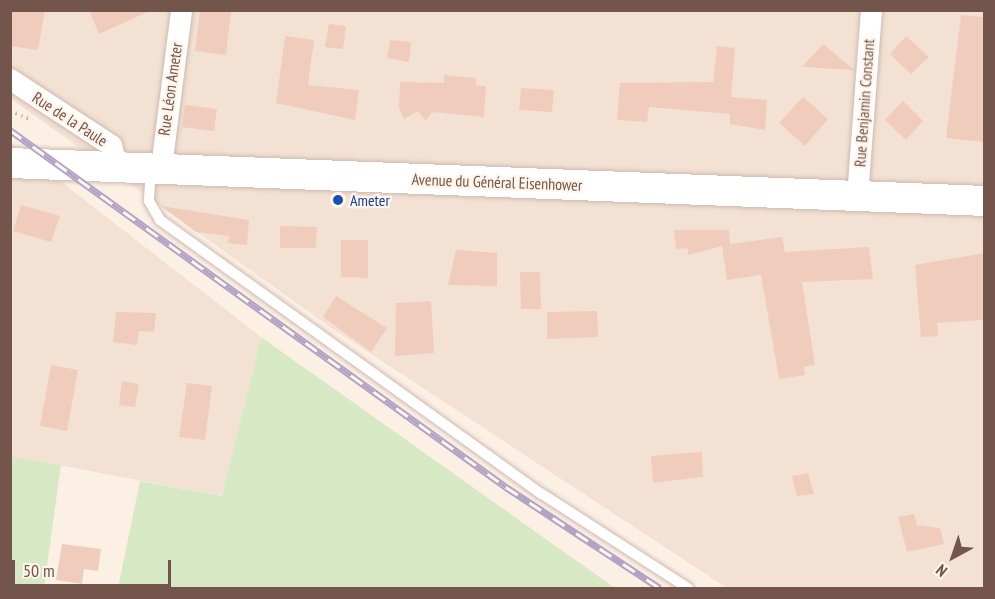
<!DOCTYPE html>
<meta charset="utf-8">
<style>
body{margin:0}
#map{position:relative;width:995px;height:599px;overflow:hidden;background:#fcf0e5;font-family:"PT Sans Narrow",sans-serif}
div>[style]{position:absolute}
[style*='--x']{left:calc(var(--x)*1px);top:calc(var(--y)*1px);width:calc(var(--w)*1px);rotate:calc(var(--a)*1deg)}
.residential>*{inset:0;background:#f3e2d3}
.green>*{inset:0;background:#d7e9c4}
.building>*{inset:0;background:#f0ccbd}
.path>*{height:4px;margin-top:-2px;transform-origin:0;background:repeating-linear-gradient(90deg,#d5afa0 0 1.5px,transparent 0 6px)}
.roads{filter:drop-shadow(0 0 2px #cfb9af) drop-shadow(0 0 2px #cfb9af)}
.service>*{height:10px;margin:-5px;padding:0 5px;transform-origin:5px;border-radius:5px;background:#fff}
.minor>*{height:21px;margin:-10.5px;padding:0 10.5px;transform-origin:10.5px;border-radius:10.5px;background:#fff}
.secondary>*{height:30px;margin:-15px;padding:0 15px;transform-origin:15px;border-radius:15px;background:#fff}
.rail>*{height:7px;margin-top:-3.5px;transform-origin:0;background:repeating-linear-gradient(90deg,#fff5eb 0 14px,#b2a4c5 0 28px);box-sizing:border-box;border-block:2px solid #b2a4c5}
.dots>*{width:16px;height:16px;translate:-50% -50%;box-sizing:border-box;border:3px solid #fff5eb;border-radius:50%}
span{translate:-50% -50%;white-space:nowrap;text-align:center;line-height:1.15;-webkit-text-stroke:4.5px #fff5eb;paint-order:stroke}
.street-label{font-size:16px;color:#74554b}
.transit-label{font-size:16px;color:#164399}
.left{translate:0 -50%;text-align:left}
.frame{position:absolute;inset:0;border:12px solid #74554b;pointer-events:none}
.north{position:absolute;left:923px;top:527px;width:60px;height:60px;-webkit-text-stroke:4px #fff5eb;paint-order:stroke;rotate:220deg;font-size:16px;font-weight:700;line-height:24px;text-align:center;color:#74554b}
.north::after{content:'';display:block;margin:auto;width:21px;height:27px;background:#74554b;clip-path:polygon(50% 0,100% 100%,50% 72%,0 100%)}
.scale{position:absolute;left:12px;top:560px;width:159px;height:27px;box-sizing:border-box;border:3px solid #74554b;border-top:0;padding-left:8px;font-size:18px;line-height:21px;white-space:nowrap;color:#74554b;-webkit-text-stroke:4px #fff5eb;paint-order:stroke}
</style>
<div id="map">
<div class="residential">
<i style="clip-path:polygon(10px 11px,984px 11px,984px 588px,727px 588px,330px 327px,11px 99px)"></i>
<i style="clip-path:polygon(10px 142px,261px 337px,222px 496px,11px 456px)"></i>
</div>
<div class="green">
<i style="clip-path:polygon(261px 337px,615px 588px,118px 588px,140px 481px,222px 496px)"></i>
<i style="clip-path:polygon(10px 456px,61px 465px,44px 588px,11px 588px)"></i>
</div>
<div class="building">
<i style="clip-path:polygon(10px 10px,45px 10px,38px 50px,10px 46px)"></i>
<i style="clip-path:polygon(89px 10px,152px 10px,99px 34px)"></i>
<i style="clip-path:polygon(200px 10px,231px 12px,226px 55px,195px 51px)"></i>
<i style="clip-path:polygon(961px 15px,984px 17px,984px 142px,946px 138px)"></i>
<i style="clip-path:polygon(329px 24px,346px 26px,343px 49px,325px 47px)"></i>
<i style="clip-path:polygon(285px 36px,314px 40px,308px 85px,359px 90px,355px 120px,276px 103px)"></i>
<i style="clip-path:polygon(906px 36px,929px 57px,911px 74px,890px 54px)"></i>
<i style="clip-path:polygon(390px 40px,411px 42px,409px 62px,387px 58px)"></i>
<i style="clip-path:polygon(823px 44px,854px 70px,802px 67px)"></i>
<i style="clip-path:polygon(717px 46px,735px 48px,731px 97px,767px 100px,765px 130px,730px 124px,730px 114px,649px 107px,647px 122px,617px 120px,620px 83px,713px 82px)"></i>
<i style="clip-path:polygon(444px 75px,476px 78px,476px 85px,486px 86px,484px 117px,432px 112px,426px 121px,418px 111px,404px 119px,399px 108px,400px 82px,444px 83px)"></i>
<i style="clip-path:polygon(521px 88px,554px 90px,552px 112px,519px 110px)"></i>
<i style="clip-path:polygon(803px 97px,828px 119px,805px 146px,779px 123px)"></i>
<i style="clip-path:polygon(903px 101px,923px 121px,906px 140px,885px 120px)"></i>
<i style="clip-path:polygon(185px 105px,217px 109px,214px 131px,182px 127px)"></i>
<i style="clip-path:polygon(21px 205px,60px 216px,51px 242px,13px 231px)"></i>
<i style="clip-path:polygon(161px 206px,249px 220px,247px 245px,228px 243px,229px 236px,196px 232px)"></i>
<i style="clip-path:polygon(280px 226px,317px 227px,316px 248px,280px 248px)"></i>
<i style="clip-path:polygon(674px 230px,729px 230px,730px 244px,688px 255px,688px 248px,676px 249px)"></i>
<i style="clip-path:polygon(782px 237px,785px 252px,869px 247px,873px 279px,802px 282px,815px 365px,804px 367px,805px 375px,779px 379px,761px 275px,727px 280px,722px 245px)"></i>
<i style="clip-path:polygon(341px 240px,368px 240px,368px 278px,341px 277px)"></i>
<i style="clip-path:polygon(456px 250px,497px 253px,497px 286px,448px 285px)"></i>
<i style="clip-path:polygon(984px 253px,984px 320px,937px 323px,938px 336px,921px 337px,915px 265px)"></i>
<i style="clip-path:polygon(520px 272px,540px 272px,541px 309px,521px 309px)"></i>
<i style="clip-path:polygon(336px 296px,387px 328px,371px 352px,323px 317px)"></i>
<i style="clip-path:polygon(431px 301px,434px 353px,395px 356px,396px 303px)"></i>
<i style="clip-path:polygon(597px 311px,598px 337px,547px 339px,547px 312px)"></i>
<i style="clip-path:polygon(116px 312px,156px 313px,154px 332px,139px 331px,137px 345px,113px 342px)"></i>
<i style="clip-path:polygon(51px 365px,78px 370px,67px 431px,40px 426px)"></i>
<i style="clip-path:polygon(122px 381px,139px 384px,135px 407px,119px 405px)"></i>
<i style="clip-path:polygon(187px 383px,212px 386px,205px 440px,179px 437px)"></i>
<i style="clip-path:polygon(702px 452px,703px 477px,653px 483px,651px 456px)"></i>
<i style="clip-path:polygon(808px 473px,814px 494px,797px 496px,792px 476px)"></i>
<i style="clip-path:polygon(914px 514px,917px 525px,940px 528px,944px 544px,907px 552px,898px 517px)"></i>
<i style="clip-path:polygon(62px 544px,101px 549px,98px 571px,84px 569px,82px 584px,56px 580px)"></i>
</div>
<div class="path">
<i style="--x:10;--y:111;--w:24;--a:22"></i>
</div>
<div class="roads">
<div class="service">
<i style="--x:151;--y:170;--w:31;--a:94"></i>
<i style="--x:149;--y:201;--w:22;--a:60"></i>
<i style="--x:160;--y:220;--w:470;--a:35.7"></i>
<i style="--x:542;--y:494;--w:174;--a:32.8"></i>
</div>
<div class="minor">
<i style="--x:10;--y:79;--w:121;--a:33.2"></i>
<i style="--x:111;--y:145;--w:23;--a:75"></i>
<i style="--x:161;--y:167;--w:158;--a:-82.7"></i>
<i style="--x:857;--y:196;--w:187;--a:-85.7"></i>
</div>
<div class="secondary">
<i style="--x:10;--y:163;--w:975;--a:2.23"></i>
</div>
</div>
<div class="rail">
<i style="--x:10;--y:130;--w:611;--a:35.74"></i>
<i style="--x:506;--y:487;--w:184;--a:33.3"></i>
</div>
<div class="dots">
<i style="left:338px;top:200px;background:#1a4fb4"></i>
</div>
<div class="street-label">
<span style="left:170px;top:89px;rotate:-82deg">Rue Léon Ameter</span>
<span style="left:864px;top:103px;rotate:-86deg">Rue Benjamin Constant</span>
<span style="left:70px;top:119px;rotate:33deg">Rue de la Paule</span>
<span style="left:497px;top:182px;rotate:2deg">Avenue du Général Eisenhower</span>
</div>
<div class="transit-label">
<span class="left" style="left:350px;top:200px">Ameter</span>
</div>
<div class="frame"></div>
<div class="north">N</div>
<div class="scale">50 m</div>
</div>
